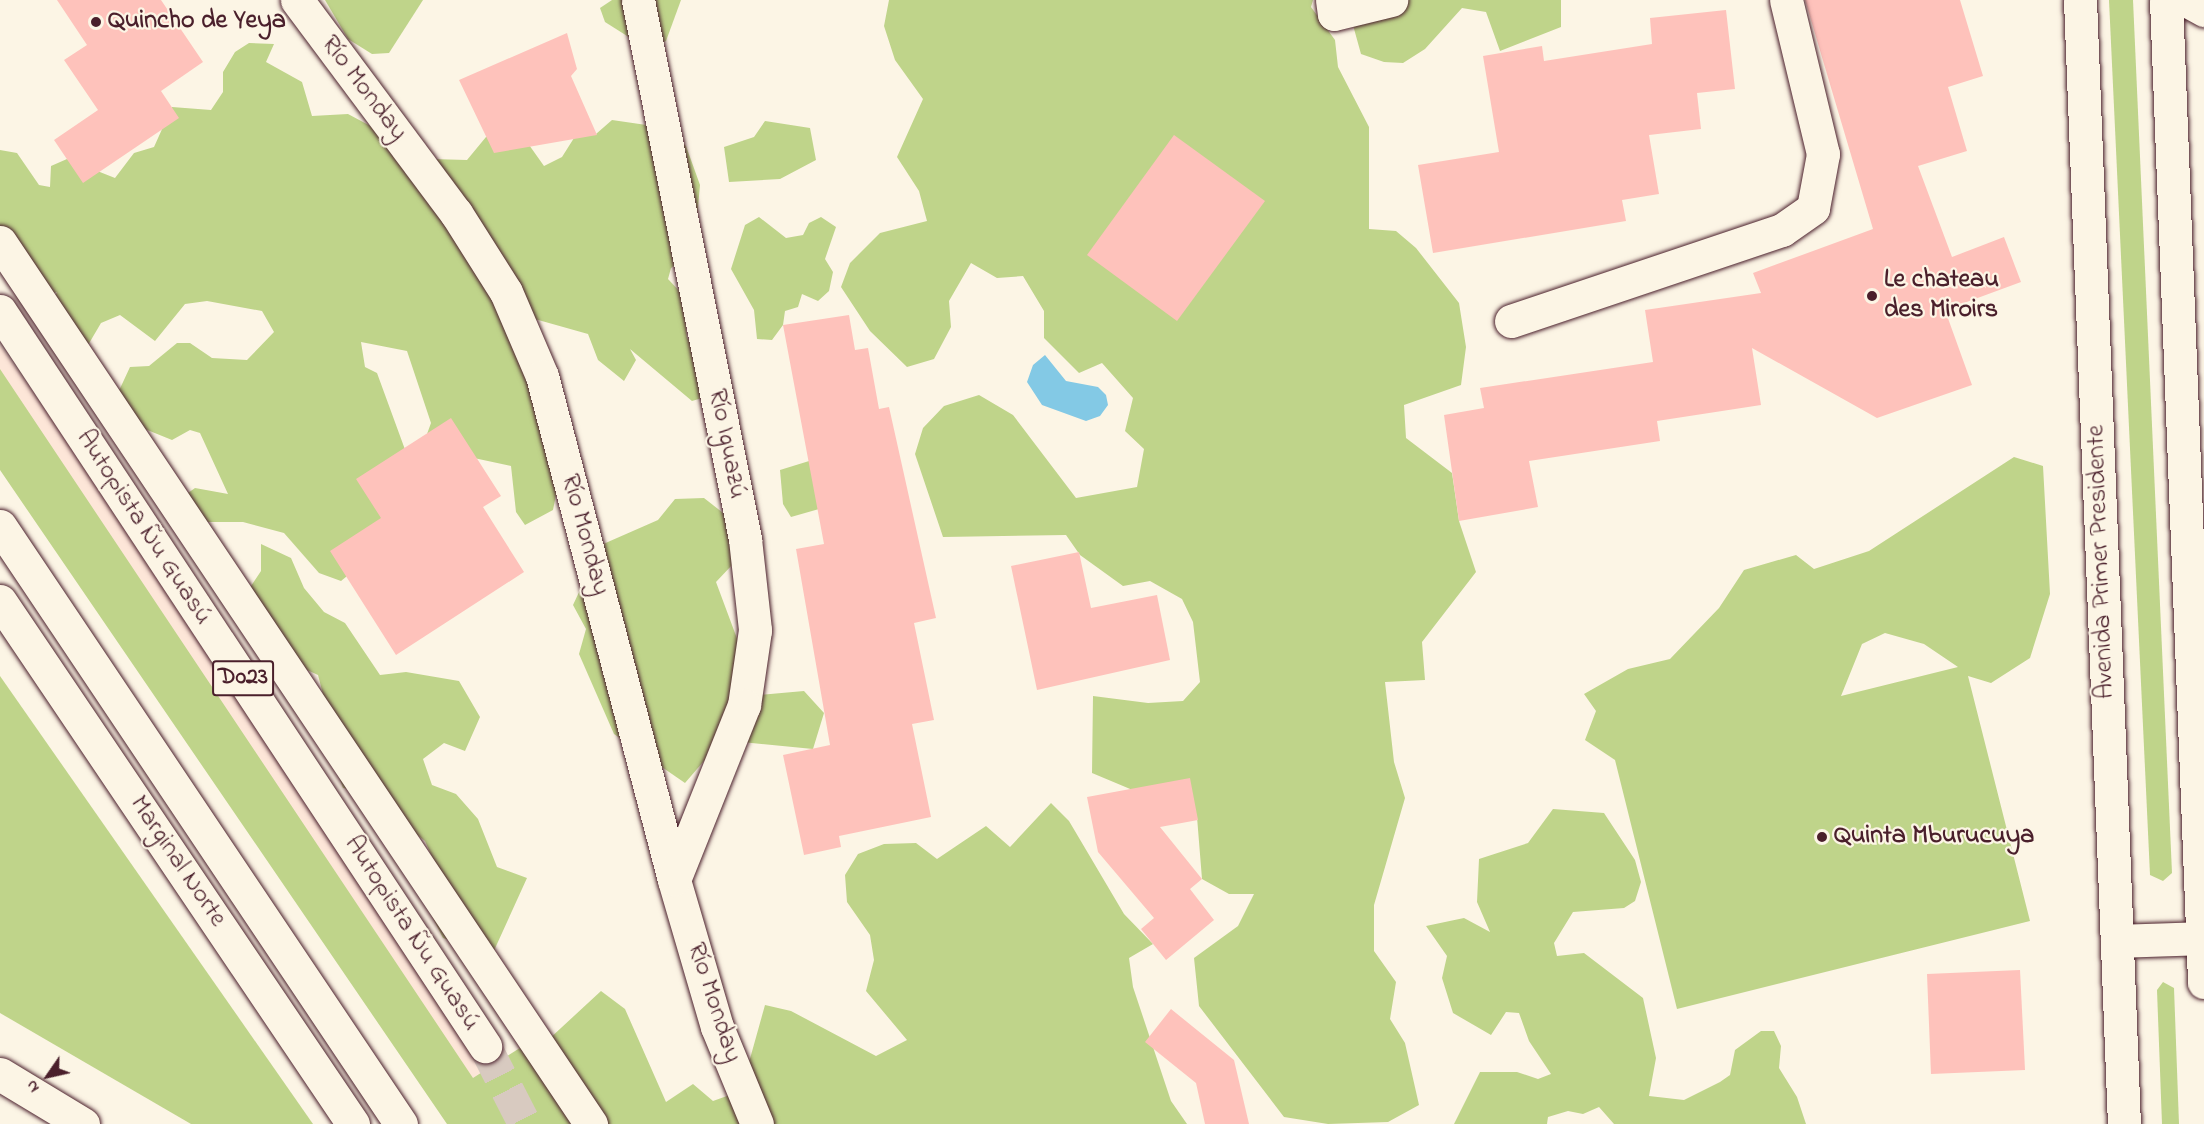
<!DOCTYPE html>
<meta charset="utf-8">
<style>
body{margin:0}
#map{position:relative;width:2204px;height:1124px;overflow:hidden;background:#fcf5e5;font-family:"Indie Flower",sans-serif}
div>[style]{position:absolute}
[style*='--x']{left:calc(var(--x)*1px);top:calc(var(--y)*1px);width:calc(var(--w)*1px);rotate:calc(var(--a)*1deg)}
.built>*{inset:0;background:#fde6d8}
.green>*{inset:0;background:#bfd48a}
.water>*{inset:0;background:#83c9e5}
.building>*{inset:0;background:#fec2bb}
.highway-tunnel>*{height:33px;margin-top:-16.5px;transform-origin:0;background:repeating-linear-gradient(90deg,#d8cac0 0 33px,transparent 0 49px)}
.roads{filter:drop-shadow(0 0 2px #4a1f2b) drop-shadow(0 0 2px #4a1f2b)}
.minor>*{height:33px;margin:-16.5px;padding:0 16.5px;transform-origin:16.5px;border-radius:16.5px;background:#fcf5e5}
.major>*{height:33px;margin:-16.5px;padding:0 16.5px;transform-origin:16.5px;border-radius:16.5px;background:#fcf5e5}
.highway>*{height:33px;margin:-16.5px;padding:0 16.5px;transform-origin:16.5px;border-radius:16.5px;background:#fcf5e5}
.dots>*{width:16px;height:16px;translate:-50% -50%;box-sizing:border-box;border:3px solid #fcf5e5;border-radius:50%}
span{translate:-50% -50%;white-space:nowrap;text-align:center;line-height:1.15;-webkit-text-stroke:4.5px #fcf5e5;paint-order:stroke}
.shield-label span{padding:2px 4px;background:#fcf5e5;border:2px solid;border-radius:4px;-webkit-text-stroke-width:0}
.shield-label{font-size:24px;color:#4a1f2b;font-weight:700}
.poi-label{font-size:26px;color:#4a1f2b;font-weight:700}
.left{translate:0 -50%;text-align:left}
.street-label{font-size:26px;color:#4a1f2b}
.north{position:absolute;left:18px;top:1046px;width:60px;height:60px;-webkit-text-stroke:4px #fcf5e5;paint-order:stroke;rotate:236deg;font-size:16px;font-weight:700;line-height:24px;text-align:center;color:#4a1f2b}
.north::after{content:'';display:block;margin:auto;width:21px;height:27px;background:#4a1f2b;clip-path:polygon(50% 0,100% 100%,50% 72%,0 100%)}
</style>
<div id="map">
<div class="built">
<i style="clip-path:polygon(0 345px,544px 1124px,458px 1124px,0 468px)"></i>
</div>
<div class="green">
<i style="clip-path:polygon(325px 0,423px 0,389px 53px,372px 54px,348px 39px)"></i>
<i style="clip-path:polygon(612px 0,681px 0,666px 41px,646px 48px,605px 22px,600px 8px)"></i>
<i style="clip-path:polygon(889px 0,1313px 0,1311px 7px,1335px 40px,1338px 67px,1369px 127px,1369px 229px,1396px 231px,1416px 248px,1459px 303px,1466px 347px,1461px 385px,1404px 405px,1406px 438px,1452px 473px,1459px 521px,1476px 572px,1422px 642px,1425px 680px,1385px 682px,1394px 762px,1405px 798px,1374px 905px,1374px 951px,1396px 982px,1390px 1019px,1405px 1043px,1419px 1105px,1388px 1122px,1328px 1124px,1284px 1117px,1199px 1006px,1194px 958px,1238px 926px,1254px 894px,1229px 894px,1202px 879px,1197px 817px,1092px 773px,1093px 696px,1148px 703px,1183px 701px,1200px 682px,1193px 622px,1182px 599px,1150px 581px,1123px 586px,1080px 555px,1066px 535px,943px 537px,915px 454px,923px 428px,944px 406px,979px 395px,1013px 415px,1076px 498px,1137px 487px,1144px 449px,1125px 431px,1133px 398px,1102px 363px,1079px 373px,1044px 338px,1044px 311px,1023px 276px,997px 278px,971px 263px,949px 301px,951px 327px,934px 359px,907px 367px,870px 331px,841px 287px,850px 263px,880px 233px,927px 221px,919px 191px,897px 157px,923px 99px,895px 60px,884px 26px)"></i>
<i style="clip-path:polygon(1346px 0,1561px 0,1561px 27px,1500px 51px,1486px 12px,1462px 8px,1425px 49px,1403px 63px,1384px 62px,1361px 54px)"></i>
<i style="clip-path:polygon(2109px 0,2133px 0,2172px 873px,2163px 881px,2150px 875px)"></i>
<i style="clip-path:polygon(249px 43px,274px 44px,266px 62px,302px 82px,312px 116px,348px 114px,432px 159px,467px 160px,486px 137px,507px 130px,522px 135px,544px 166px,562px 157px,574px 138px,596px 134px,612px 120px,667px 128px,686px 146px,700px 185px,695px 241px,687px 257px,671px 268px,668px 279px,683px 295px,687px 338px,696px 346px,712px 395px,692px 401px,630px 349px,636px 360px,624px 381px,598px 360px,588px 334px,517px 314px,558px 485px,553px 510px,525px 525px,516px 512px,511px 466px,446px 452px,427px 434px,431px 423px,407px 351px,361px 342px,365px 367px,377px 373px,407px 455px,369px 558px,341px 581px,319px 573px,284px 533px,243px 522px,197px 522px,181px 498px,195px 488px,228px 494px,200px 433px,190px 430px,172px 440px,135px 425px,117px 395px,130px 367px,149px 366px,177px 343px,190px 343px,212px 358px,247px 360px,274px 332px,262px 311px,207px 301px,185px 304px,155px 341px,120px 315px,101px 323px,81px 357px,46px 312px,57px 292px,43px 297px,0 234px,0 150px,17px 153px,39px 185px,50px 187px,51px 166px,67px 159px,115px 178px,134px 153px,154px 147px,172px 107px,211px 110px,223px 92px,223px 72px,235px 52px)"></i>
<i style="clip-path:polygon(765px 121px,810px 128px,816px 160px,780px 179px,729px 182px,724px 147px,754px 137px)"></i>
<i style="clip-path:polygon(759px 217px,786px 238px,803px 235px,809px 223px,821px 217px,836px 227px,825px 259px,833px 272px,829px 291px,818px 301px,802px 294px,798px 307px,785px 311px,783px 325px,772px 340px,757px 339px,754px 310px,731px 269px,745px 225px)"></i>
<i style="clip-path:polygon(0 369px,473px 1078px,523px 1046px,571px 1124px,447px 1124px,0 470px)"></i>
<i style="clip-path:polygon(822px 457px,819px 509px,791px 517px,783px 504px,780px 470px)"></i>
<i style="clip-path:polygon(evenodd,2014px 457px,2043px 466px,2050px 594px,2030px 658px,1991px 683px,1968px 676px,2030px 921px,1677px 1009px,1615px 760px,1585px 740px,1596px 711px,1584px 694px,1628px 669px,1670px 659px,1719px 608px,1744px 570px,1796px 555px,1814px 569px,1869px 551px,2014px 457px,1885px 633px,1924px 644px,1958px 667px,1841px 696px,1862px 644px,1885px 633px)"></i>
<i style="clip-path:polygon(704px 498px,727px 516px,733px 564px,716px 582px,758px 695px,804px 691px,824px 713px,813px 749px,722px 740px,685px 783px,614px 734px,579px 654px,586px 629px,573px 605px,601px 545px,658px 520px,675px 499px)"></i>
<i style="clip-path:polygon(261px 544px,291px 558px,304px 588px,324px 612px,345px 623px,380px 675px,406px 672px,459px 681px,480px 717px,465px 751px,444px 743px,423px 759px,432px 785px,456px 794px,478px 819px,497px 867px,527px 878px,492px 955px,443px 938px,422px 897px,439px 873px,425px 841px,396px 818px,383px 795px,343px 788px,321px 729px,324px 698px,318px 675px,294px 664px,247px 617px,251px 586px,261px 571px)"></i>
<i style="clip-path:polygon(0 676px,313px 1124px,191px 1124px,0 1013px)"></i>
<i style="clip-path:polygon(1051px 803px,1069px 821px,1124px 914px,1153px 944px,1129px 958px,1133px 987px,1171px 1101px,1187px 1124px,586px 1124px,548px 1040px,601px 991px,625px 1009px,666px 1102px,693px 1084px,713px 1101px,741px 1091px,765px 1005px,791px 1011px,876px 1056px,907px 1040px,866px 991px,874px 960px,870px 935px,847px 902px,845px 875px,858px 854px,884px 844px,916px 843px,937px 859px,986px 826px,1010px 847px)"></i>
<i style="clip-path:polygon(1553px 809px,1604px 813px,1635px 860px,1641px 882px,1635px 901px,1624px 908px,1573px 912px,1554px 943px,1557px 956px,1584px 953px,1643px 998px,1656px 1058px,1649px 1096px,1684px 1100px,1720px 1082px,1730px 1075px,1735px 1050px,1761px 1031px,1774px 1031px,1781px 1046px,1779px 1068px,1797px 1097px,1806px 1124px,1614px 1124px,1599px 1107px,1583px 1114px,1568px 1111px,1548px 1117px,1547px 1124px,1454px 1124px,1480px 1072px,1517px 1072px,1538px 1079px,1551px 1074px,1529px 1041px,1519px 1013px,1506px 1012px,1491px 1035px,1453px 1013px,1442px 978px,1447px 956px,1426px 926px,1464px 918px,1490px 932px,1477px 902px,1479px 859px,1528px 843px)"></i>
<i style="clip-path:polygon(2163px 982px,2174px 988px,2179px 1124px,2162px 1124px,2157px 990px)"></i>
</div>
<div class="water">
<i style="clip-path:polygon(1045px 355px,1066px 381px,1098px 387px,1106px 395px,1108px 405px,1100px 416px,1086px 421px,1042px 405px,1027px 382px,1033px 365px)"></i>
</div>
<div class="building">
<i style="clip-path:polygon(57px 0,161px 0,203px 62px,161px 91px,179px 118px,83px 183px,54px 140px,98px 110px,64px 60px,87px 45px)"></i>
<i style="clip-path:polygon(1805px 0,1960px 0,1983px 76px,1948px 87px,1967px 151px,1918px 166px,1952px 257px,2004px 237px,2021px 282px,1945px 310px,1972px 385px,1877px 418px,1752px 348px,1761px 405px,1657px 421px,1660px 441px,1529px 461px,1538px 507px,1459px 521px,1444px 415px,1484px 408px,1480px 388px,1653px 362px,1645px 310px,1761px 293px,1753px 273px,1873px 229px)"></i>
<i style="clip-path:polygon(1726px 10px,1735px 89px,1697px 93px,1701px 129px,1649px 135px,1659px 194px,1622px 200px,1626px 221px,1433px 253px,1418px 165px,1499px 152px,1483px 56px,1542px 46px,1544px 61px,1652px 44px,1650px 18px)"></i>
<i style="clip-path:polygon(567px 33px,577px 69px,571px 76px,597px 135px,494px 153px,459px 80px)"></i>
<i style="clip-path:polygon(1174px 135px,1265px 201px,1177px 321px,1087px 255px)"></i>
<i style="clip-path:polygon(849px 315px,855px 350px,868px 348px,879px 409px,889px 407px,936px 618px,914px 623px,934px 720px,912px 724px,931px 817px,839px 836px,841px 847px,804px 855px,783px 755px,830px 745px,796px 549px,824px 544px,783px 325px)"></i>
<i style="clip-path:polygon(451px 418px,501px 496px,483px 507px,524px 572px,396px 655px,330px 551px,381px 518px,356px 479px)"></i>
<i style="clip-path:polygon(1079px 552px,1091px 608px,1157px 595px,1170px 660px,1037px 690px,1011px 566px)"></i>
<i style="clip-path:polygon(1190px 778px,1198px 820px,1160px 827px,1202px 879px,1190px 889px,1214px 920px,1166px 960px,1141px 929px,1154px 918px,1098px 852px,1087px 797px)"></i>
<i style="clip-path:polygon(2020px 970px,2025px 1070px,1931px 1074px,1927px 974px)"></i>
<i style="clip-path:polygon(1171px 1009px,1234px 1060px,1249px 1124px,1205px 1124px,1196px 1083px,1145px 1042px)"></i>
</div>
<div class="highway-tunnel">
<i style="--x:485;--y:1046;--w:88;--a:62.9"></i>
</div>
<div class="roads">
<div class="minor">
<i style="--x:297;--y:0;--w:266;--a:53.3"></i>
<i style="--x:456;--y:213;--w:93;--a:57.7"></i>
<i style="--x:506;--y:292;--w:91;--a:66.8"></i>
<i style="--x:542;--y:376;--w:521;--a:75.32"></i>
<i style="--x:674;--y:880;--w:153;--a:73.7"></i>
<i style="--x:717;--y:1027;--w:105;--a:67.6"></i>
<i style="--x:638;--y:0;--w:550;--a:78.77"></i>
<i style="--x:745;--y:539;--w:92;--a:83.7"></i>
<i style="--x:755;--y:630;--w:76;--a:98.3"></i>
<i style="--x:744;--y:705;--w:188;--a:111.8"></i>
<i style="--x:1332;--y:0;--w:14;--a:82"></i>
<i style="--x:1334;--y:14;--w:59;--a:-13.8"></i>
<i style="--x:2186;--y:0;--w:21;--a:29"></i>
<i style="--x:1511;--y:321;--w:286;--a:-18.6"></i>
<i style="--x:1782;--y:230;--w:38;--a:-35"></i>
<i style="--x:1813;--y:208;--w:55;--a:-79.5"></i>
<i style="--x:1823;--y:154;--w:158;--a:-103.5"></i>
<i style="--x:0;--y:601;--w:631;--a:55.98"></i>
<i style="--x:2117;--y:941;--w:87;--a:-2"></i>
</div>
<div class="major">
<i style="--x:2080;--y:0;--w:1125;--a:87.76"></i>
<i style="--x:2166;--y:0;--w:983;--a:87.78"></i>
</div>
<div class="highway">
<i style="--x:0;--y:242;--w:1062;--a:56.18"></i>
<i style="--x:0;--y:311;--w:881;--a:56.58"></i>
<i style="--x:0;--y:526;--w:720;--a:56.16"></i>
<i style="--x:0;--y:1074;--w:97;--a:31.1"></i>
</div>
</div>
<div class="dots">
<i style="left:96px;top:22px;background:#4a1f2b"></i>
<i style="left:1872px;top:296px;background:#4a1f2b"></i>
<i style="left:1822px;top:837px;background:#4a1f2b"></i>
</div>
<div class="shield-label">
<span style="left:243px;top:678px">D023</span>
</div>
<div class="poi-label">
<span class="left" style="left:108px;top:22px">Quincho de Yeya</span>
<span class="left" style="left:1884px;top:296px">Le chateau<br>des Miroirs</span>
<span class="left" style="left:1834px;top:837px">Quinta Mburucuya</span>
</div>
<div class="street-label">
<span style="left:363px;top:89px;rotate:53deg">Río Monday</span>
<span style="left:726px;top:444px;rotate:79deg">Río Iguazú</span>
<span style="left:143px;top:528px;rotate:57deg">Autopista Ñu Guasú</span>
<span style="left:584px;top:535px;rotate:75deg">Río Monday</span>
<span style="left:2102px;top:562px;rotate:-92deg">Avenida Primer Presidente</span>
<span style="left:177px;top:862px;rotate:56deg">Marginal Norte</span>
<span style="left:411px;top:934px;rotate:57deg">Autopista Ñu Guasú</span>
<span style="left:713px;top:1003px;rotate:72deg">Río Monday</span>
</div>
<div class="north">N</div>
</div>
